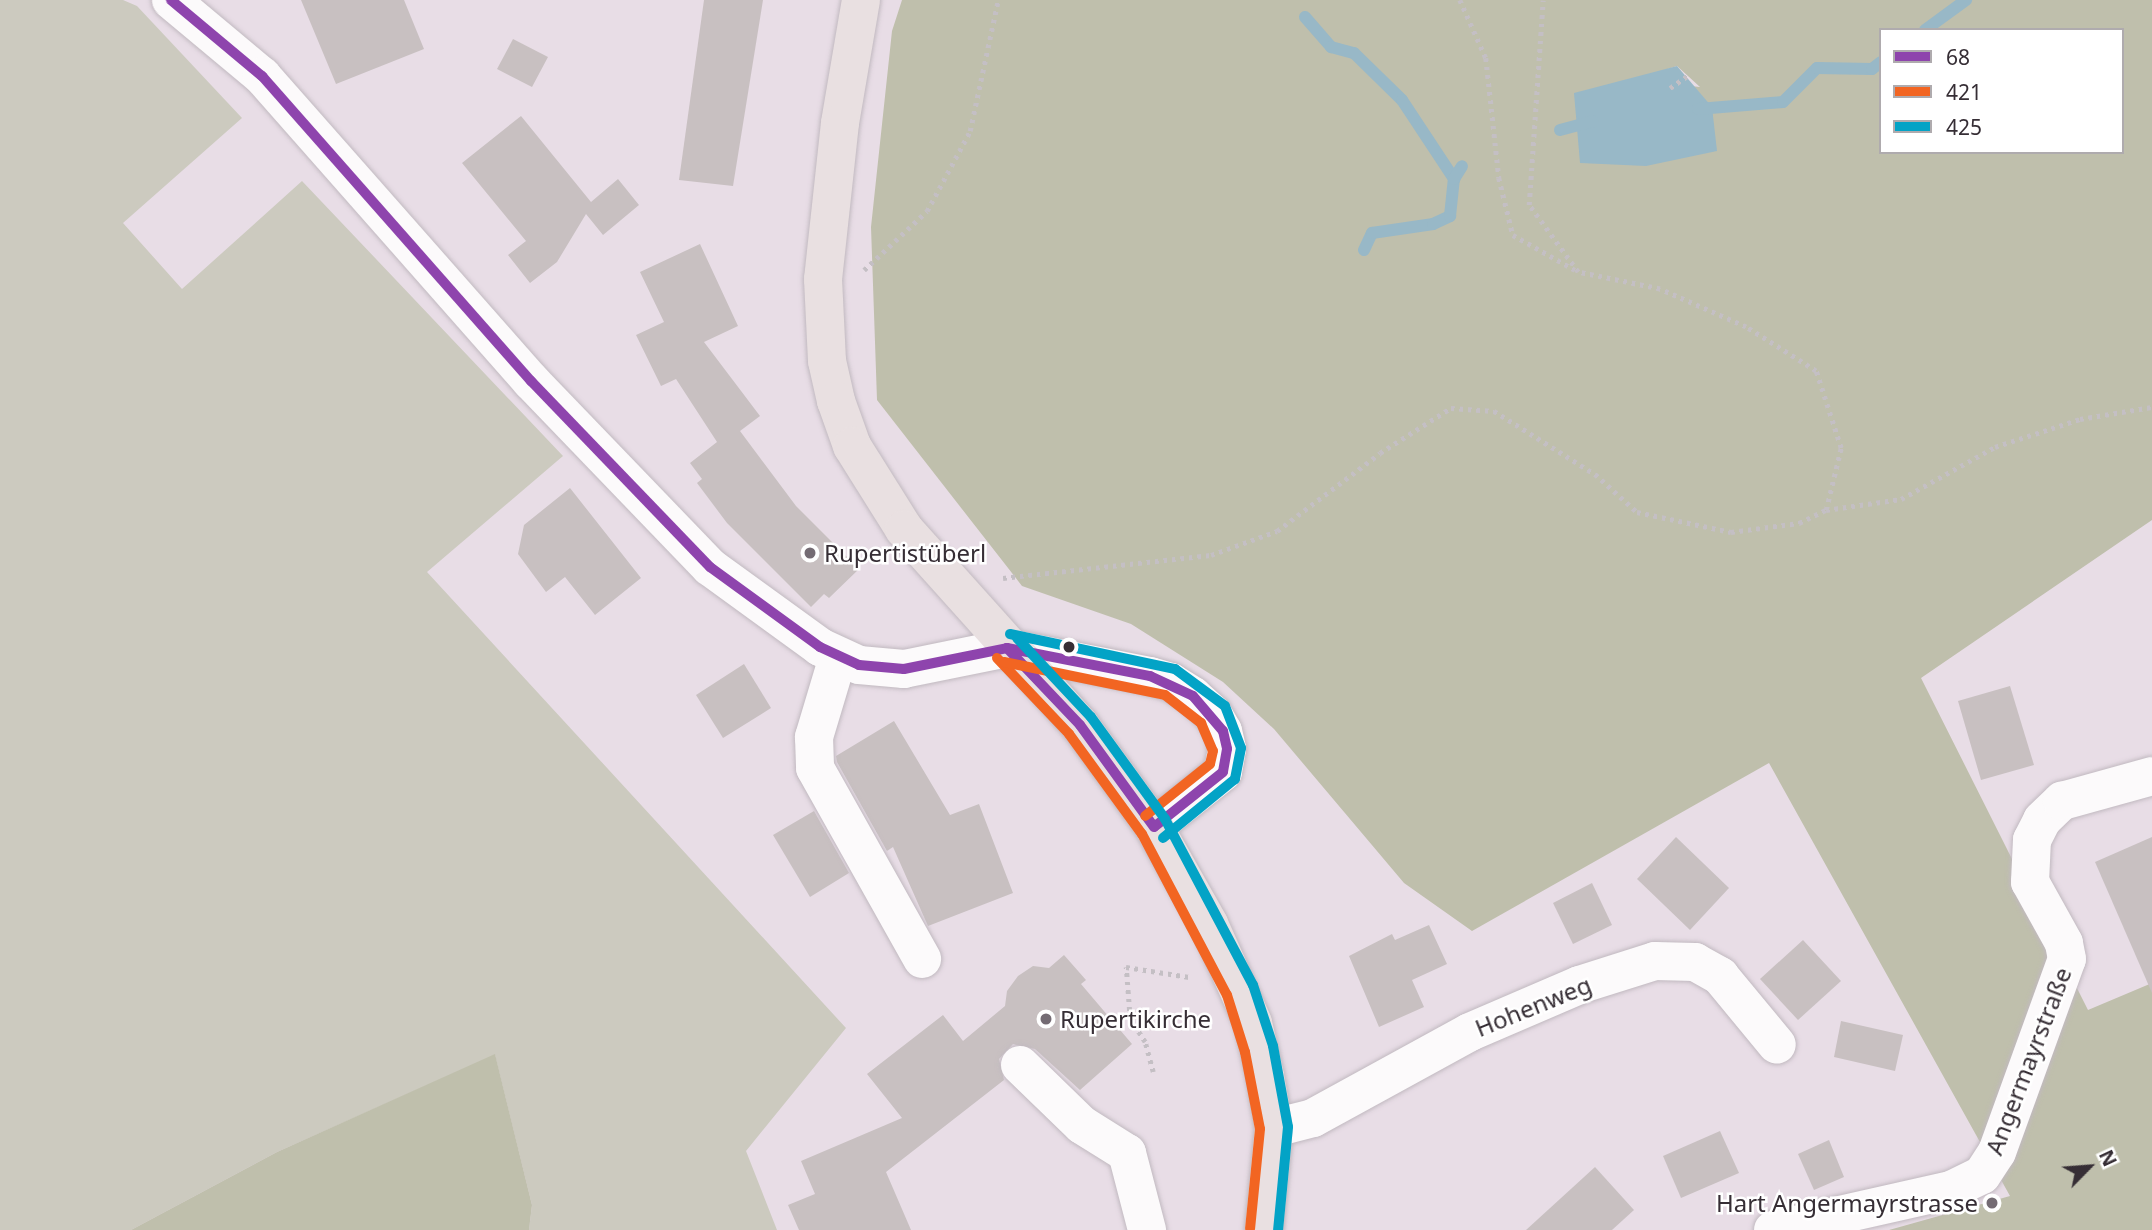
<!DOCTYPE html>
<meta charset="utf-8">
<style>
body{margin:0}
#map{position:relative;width:2152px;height:1230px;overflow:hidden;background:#e8dde6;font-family:"Noto Sans",sans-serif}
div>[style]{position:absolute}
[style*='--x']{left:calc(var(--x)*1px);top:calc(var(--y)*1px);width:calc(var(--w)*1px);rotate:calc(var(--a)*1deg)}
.green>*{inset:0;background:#cccabf}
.forest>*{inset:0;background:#bfbfac}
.water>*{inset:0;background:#98b8c7}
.stream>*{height:12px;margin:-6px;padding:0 6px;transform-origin:6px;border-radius:6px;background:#98b8c7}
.building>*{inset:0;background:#c8c0c1}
.path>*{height:4.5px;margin-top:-2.25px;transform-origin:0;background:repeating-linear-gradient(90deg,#c4bfc4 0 3.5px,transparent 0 8.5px)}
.roads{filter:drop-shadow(0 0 2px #c1b9c0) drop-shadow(0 0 2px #c1b9c0)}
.minor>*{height:38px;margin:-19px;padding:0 19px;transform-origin:19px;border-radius:19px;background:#fcfafb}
.major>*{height:38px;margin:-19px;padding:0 19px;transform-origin:19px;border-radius:19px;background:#e9e0e1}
.bus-1>*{height:10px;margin:-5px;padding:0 5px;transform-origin:5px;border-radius:5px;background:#8e44ad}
.bus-2>*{height:10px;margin:-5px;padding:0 5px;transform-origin:5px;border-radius:5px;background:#f26522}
.bus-3>*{height:10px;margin:-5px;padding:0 5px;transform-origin:5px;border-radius:5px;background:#03a3c6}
.dots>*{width:19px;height:19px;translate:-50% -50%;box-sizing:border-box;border:4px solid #fff;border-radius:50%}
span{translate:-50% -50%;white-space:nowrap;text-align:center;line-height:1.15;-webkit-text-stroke:5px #fff;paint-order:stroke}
.poi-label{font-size:24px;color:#362e35}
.left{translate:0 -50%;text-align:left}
.right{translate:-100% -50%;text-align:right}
.street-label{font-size:24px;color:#362e35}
.legend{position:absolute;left:1879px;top:28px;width:245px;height:126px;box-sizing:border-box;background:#fff;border:2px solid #afabae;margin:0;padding:9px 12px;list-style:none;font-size:21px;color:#362e35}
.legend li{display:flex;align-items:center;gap:14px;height:35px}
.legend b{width:35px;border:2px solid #afabae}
.north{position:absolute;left:2054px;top:1132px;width:70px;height:70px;-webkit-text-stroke:5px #fff;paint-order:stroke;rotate:65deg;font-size:19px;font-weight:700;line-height:28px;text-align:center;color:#362e35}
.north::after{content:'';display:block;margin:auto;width:24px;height:32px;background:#362e35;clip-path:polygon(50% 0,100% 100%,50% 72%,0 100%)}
</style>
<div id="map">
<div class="green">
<i style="clip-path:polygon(0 0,123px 0,137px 6px,242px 118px,123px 223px,182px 289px,302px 181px,563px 456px,427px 572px,846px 1028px,746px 1151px,777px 1230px,529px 1230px,532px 1205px,495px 1055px,277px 1152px,131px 1230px,0 1230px)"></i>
</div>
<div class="forest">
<i style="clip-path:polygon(evenodd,902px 0,2152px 0,2152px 520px,1921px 678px,2088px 1010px,2152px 983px,2152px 1230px,1889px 1230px,2010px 1196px,1769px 763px,1472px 931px,1404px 883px,1274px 729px,1223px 682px,1131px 624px,1022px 586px,877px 400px,871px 227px,892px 31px,902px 0,1881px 30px,2122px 30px,2122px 152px,1881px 152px,1881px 30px,902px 0,1677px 66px,1700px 87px,1633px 80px,1677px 66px)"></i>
<i style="clip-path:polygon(495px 1054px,532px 1205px,529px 1230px,131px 1230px,277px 1152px)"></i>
</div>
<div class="water">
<i style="clip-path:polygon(1677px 66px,1712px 107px,1717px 151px,1646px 166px,1580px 163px,1574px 93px)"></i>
</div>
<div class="stream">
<i style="--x:1305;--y:17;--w:40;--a:49"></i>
<i style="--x:1331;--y:47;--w:24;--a:15"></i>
<i style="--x:1354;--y:53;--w:67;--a:44.4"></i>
<i style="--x:1402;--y:100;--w:95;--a:56.6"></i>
<i style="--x:1925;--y:30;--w:51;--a:-36.2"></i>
<i style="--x:1698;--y:109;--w:85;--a:-4.7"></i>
<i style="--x:1783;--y:102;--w:48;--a:-45"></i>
<i style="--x:1817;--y:68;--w:55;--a:1"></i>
<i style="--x:1872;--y:69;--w:11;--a:-38"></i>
<i style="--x:1560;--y:130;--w:34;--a:-15"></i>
<i style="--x:1364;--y:250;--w:19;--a:-65"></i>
<i style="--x:1372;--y:233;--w:62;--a:-8.4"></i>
<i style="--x:1433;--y:224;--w:19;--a:-25"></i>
<i style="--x:1450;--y:216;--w:37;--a:-84"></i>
<i style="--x:1454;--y:179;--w:15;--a:-58"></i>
</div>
<div class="building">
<i style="clip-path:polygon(301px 0,404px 0,424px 49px,336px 84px)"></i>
<i style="clip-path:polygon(704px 0,763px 0,733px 186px,679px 180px)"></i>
<i style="clip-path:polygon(513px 39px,548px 57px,532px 87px,497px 69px)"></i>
<i style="clip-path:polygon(521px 116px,591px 202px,618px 179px,639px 205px,603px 235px,586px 214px,557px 262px,530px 283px,508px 255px,526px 241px,462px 163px)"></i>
<i style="clip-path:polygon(700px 244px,738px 326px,704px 342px,760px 416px,740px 431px,796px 506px,859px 569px,829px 598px,824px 594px,811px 607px,727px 523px,697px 483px,702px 479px,690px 463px,717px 442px,676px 379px,661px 386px,636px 335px,664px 322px,640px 272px)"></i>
<i style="clip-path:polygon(570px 488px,641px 578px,595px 615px,565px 577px,546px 592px,518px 554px,524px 525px)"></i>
<i style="clip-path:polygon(744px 664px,771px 708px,723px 738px,696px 695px)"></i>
<i style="clip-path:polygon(2010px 686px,2034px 765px,1981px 780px,1958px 701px)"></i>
<i style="clip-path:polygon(894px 721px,950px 815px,979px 804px,1013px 893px,928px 926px,893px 847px,887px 851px,837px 762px,836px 756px)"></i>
<i style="clip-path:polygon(814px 811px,849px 873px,810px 897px,773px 835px)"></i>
<i style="clip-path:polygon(1676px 837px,1729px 888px,1690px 930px,1637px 879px)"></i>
<i style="clip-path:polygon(2152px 837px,2152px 993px,2095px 862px)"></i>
<i style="clip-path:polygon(1592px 883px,1612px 925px,1573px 944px,1553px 903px)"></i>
<i style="clip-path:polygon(1429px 925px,1447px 964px,1412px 980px,1424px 1007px,1379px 1027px,1349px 956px,1392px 934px,1395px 940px)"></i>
<i style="clip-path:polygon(1803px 940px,1841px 981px,1798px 1020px,1760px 979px)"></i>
<i style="clip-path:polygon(1064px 955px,1086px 980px,1081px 984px,1132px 1044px,1080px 1090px,1035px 1049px,1013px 1044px,999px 1059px,1004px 1080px,886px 1172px,911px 1230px,799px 1230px,788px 1205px,815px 1194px,801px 1161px,902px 1118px,867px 1074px,943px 1015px,963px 1041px,1005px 1006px,1007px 991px,1018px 976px,1033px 966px,1049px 968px)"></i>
<i style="clip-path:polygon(1841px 1021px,1903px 1035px,1895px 1071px,1834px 1057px)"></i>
<i style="clip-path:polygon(1720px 1131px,1739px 1173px,1681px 1198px,1663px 1156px)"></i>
<i style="clip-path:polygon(1829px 1140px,1844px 1177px,1814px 1190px,1798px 1154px)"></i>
<i style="clip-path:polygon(1595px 1167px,1634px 1210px,1612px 1230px,1526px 1230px)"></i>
</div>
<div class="path">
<i style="--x:1460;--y:0;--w:64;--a:65.9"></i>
<i style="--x:1486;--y:58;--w:121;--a:83.8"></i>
<i style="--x:1499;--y:178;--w:59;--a:76.2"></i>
<i style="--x:1513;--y:235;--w:71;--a:29.4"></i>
<i style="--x:1670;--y:88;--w:21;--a:-35"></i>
<i style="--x:864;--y:270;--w:86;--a:-43.1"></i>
<i style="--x:927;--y:211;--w:91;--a:-61.7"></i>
<i style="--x:970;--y:131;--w:134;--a:-77.9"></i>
<i style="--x:1826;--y:510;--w:76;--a:-8.3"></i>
<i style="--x:1901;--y:499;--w:107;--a:-29"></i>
<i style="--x:1995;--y:447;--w:89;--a:-18.2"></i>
<i style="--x:2080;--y:419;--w:73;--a:-9.5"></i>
<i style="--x:1003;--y:578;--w:209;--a:-6.3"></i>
<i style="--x:1211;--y:555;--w:70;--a:-20"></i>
<i style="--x:1277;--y:531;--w:129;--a:-37.1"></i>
<i style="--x:1380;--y:453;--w:84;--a:-32.4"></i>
<i style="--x:1451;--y:408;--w:43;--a:4"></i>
<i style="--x:1494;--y:411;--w:119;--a:32"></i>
<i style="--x:1595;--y:474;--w:57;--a:42.1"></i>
<i style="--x:1637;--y:512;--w:96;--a:12"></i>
<i style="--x:1731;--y:532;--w:69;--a:-7.5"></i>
<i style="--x:1799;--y:523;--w:30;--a:-26"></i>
<i style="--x:1826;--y:510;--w:64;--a:-76.4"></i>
<i style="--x:1841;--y:448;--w:81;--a:-108"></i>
<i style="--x:1816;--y:371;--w:83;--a:-147.8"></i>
<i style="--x:1746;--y:327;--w:94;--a:-156.2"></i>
<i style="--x:1660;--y:289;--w:84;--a:-168.3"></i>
<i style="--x:1578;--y:272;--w:83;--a:-126.2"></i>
<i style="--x:1529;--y:205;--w:205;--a:-86.1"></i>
<i style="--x:1153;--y:1072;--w:31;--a:-105"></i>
<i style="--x:1145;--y:1042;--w:27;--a:-123"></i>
<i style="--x:1130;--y:1019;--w:52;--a:-94.4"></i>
<i style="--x:1126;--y:967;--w:64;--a:9"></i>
</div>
<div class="roads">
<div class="minor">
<i style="--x:171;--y:0;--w:119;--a:39.9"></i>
<i style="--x:262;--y:76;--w:407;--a:48.6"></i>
<i style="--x:531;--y:381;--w:258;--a:46.1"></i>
<i style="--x:710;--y:567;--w:136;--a:36"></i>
<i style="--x:820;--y:647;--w:43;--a:24.8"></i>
<i style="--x:859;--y:665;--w:45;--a:5.1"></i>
<i style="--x:904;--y:669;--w:105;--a:-11.5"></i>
<i style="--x:1007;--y:648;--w:146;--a:11.1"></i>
<i style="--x:1150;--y:676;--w:22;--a:16"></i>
<i style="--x:1171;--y:682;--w:26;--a:32"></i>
<i style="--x:1193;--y:696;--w:27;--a:42"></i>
<i style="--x:1213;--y:714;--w:20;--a:60"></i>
<i style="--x:1223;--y:731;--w:18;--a:77"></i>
<i style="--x:1227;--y:749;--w:23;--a:100"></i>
<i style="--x:1223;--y:772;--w:88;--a:141.4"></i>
<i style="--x:838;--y:657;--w:84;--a:106.7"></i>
<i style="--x:814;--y:737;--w:31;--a:88"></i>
<i style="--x:815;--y:768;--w:219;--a:60.7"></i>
<i style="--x:1020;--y:1065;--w:86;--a:44.1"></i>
<i style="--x:1082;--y:1125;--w:53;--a:31.9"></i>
<i style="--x:1127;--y:1153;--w:80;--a:75.4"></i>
<i style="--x:1274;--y:1128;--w:40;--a:-14.4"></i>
<i style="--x:1313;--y:1118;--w:179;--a:-28.7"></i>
<i style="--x:1470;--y:1032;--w:119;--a:-23.3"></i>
<i style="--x:1579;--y:985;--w:80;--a:-17.5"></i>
<i style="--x:1655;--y:961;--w:40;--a:1.4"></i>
<i style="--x:1695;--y:962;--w:29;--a:29"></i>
<i style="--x:1720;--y:976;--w:89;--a:50.4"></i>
<i style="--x:1773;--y:1230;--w:182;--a:-12.7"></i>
<i style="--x:1951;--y:1190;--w:34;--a:-26"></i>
<i style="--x:1982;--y:1175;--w:27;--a:-57"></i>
<i style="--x:1997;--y:1152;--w:205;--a:-70.1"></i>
<i style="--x:2067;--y:959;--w:16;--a:-101"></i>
<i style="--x:2064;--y:943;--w:70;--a:-119.1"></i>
<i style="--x:2030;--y:882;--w:42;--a:-87.3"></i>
<i style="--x:2032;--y:840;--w:22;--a:-63"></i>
<i style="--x:2042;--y:820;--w:28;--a:-44"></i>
<i style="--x:2062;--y:801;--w:93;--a:-15.5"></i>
</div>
<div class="major">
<i style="--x:861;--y:0;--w:125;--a:99.7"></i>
<i style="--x:840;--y:123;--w:157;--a:96.2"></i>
<i style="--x:823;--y:279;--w:82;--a:87.2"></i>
<i style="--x:827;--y:361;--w:41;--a:77.3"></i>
<i style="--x:836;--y:401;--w:48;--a:70.4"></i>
<i style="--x:852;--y:446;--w:98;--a:57.9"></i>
<i style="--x:904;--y:529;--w:263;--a:48.1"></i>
<i style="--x:1080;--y:725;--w:126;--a:54"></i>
<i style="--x:1154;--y:827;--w:112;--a:60.4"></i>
<i style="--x:1209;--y:924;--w:108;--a:66"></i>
<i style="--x:1253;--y:1023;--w:54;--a:77.2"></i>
<i style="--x:1265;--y:1076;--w:53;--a:80.2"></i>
<i style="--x:1274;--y:1128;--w:102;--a:95.6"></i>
</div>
</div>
<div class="bus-1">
<i style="--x:171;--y:0;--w:119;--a:39.9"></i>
<i style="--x:262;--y:76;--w:407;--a:48.6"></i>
<i style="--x:531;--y:381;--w:258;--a:46.1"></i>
<i style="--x:710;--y:567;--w:136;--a:36"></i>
<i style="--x:820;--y:647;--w:43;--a:24.8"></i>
<i style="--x:859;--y:665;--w:45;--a:5.1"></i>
<i style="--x:904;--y:669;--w:105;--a:-11.5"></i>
<i style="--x:1007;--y:648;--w:146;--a:11.1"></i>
<i style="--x:1150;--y:676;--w:47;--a:24.9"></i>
<i style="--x:1193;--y:696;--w:46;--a:49.4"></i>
<i style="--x:1223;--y:731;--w:18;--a:77"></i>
<i style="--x:1227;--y:749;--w:23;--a:100"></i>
<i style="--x:1223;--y:772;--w:88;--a:141.4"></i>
<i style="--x:1007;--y:648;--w:106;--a:46.5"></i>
<i style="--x:1080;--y:725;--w:126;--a:54"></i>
</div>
<div class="bus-2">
<i style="--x:997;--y:658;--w:105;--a:46.5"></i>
<i style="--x:1069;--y:734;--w:124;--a:53.9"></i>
<i style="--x:1142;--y:834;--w:182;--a:62.2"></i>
<i style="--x:1227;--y:995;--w:60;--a:72.5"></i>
<i style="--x:1245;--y:1052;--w:78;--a:79"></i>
<i style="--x:1260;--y:1129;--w:100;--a:95.7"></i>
<i style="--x:1004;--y:662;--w:164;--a:11.6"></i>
<i style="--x:1165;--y:695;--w:46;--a:37.9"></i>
<i style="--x:1201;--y:723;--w:30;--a:67"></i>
<i style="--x:1213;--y:751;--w:13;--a:103"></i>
<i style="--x:1210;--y:764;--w:83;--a:141.3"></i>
</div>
<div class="bus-3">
<i style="--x:1010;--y:634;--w:169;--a:12"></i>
<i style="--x:1175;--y:669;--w:62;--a:36.5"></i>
<i style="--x:1225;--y:706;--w:45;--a:69.1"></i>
<i style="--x:1241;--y:748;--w:32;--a:101"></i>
<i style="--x:1235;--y:779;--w:93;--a:140.7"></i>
<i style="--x:1017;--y:638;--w:108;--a:46.9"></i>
<i style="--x:1091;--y:717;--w:126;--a:54"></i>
<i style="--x:1165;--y:819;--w:188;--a:62.1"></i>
<i style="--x:1253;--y:985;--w:64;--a:71.8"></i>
<i style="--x:1273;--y:1046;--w:82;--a:79.5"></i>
<i style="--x:1288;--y:1127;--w:103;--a:95.5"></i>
</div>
<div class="dots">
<i style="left:810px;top:553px;background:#746b73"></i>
<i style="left:1069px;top:647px;background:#362e35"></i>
<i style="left:1046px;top:1019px;background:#746b73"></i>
<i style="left:1992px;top:1203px;background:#746b73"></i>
</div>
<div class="poi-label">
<span class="left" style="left:824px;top:553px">Rupertistüberl</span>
<span class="left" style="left:1060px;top:1019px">Rupertikirche</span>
<span class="right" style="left:1978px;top:1203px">Hart Angermayrstrasse</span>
</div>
<div class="street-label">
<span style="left:1533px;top:1006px;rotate:-22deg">Hohenweg</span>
<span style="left:2028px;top:1061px;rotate:-69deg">Angermayrstraße</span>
</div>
<ul class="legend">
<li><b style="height:9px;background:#8e44ad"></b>68</li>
<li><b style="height:9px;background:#f26522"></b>421</li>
<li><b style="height:9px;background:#03a3c6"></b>425</li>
</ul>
<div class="north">N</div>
</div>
